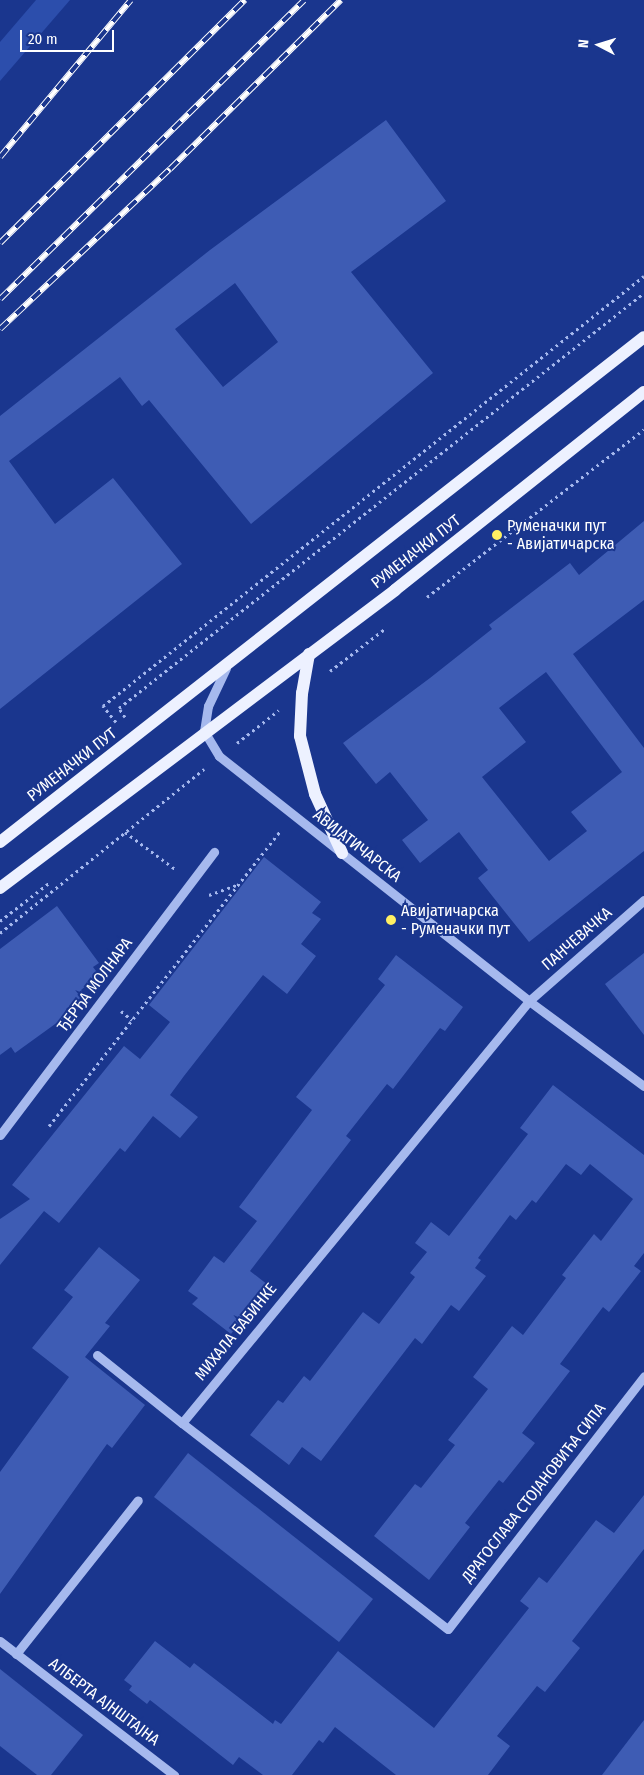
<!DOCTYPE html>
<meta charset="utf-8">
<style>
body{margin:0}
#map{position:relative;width:644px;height:1775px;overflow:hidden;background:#1a368e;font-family:"Fira Sans Condensed",sans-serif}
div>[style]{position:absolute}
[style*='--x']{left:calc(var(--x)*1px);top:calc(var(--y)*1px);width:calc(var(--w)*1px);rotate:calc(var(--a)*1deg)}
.green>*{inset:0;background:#2c4eac}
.building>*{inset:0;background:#3e5cb4}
.path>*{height:3px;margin-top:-1.5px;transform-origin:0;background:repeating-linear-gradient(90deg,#a6b9ee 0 2.5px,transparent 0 6.5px)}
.minor>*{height:9px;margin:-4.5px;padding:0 4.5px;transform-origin:4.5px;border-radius:4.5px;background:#a6b9ee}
.major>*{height:12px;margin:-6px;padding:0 6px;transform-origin:6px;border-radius:6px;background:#edf1ff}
.rail>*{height:5.5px;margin-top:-2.75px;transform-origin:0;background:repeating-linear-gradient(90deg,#1a368e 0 11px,#fff 0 22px);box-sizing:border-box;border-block:1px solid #fff}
.dots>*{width:14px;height:14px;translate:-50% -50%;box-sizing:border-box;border:2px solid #1a368e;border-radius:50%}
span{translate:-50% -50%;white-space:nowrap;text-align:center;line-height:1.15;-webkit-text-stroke:4px #1a368e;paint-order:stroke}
.poi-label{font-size:16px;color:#fff}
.left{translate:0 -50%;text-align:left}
.street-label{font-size:16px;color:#fff}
.north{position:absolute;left:574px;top:20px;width:50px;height:50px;-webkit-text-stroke:4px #1a368e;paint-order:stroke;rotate:275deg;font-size:14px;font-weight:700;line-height:20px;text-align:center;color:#fff}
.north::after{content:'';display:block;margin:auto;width:18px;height:22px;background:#fff;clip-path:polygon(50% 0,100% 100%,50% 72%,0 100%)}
.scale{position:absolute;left:20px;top:30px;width:94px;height:22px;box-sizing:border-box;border:2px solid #fff;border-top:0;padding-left:6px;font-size:15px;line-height:18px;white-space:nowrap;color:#fff;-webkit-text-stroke:4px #1a368e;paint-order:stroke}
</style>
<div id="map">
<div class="green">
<i style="clip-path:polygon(36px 0,70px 0,0 81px,0 42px)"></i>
</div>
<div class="building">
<i style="clip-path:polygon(evenodd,386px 120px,446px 201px,351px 272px,433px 373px,251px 524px,149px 400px,142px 406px,120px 377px,9px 461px,55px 524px,113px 478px,182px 564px,0 709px,0 416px,210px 250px,386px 120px,235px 283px,278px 342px,223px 387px,175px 329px,235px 283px)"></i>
<i style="clip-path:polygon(evenodd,644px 521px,644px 600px,573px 654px,644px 748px,644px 851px,529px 942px,478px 878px,488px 870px,459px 832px,420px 863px,402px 840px,428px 820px,390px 772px,376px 784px,343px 743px,430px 678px,492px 629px,489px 625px,570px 563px,579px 575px,644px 521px,546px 672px,622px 772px,571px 812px,587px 831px,549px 861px,482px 777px,526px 742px,499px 708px,546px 672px)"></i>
<i style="clip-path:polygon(264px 857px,321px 902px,312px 913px,321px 919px,301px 944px,316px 956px,287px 994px,263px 975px,184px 1076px,170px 1095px,198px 1117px,180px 1138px,153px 1116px,125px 1152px,120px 1148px,59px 1223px,44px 1211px,0 1265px,0 1219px,30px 1199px,12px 1185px,124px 1046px,140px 1059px,170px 1022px,149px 1005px)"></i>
<i style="clip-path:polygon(57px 906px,99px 963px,93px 967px,99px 975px,81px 990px,84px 995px,66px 1009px,69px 1014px,15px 1053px,11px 1047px,0 1055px,0 949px)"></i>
<i style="clip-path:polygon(644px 953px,644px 1035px,605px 984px)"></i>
<i style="clip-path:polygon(396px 955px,463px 1007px,445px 1031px,440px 1028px,393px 1089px,387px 1084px,346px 1136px,351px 1140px,250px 1271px,268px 1285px,231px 1334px,192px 1304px,198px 1298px,188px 1291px,214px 1256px,224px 1263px,257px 1221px,239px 1207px,312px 1110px,296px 1097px,385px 985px,378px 979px)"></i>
<i style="clip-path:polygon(553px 1085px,644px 1155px,644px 1253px,634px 1266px,641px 1271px,609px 1312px,603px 1307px,560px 1364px,570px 1371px,522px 1433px,535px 1443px,503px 1483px,499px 1480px,465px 1523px,470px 1527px,429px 1580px,374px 1536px,415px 1484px,421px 1488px,455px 1445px,448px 1440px,488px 1389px,473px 1377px,512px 1326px,523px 1335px,566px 1278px,562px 1275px,594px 1234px,601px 1241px,633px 1199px,590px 1164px,581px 1175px,566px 1164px,536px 1203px,532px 1200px,516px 1220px,510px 1215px,478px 1258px,481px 1260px,475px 1268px,486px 1276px,459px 1311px,451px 1305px,422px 1344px,415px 1338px,321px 1461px,302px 1447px,289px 1465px,250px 1435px,278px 1400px,283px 1403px,304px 1376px,310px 1381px,363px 1312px,379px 1324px,415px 1277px,410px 1273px,427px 1252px,415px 1243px,431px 1222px,449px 1236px,528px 1134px,520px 1128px)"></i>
<i style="clip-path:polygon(99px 1247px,140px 1280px,105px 1323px,110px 1326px,85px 1357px,145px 1405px,112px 1448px,107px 1444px,0 1594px,0 1472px,69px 1377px,32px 1348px,73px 1297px,64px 1290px)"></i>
<i style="clip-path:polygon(188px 1453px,373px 1599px,339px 1642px,154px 1497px)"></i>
<i style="clip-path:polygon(644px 1495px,644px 1549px,572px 1641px,580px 1648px,545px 1692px,537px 1686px,497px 1736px,510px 1746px,488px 1775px,396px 1775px,335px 1727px,323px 1743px,319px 1740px,292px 1775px,263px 1775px,239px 1757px,233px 1765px,150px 1700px,147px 1704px,129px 1690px,132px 1686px,124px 1680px,155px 1641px,190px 1668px,194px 1663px,273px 1724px,275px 1720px,281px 1724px,338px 1651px,434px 1728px,529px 1608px,520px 1601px,539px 1577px,547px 1583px,596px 1520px,614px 1533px)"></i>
<i style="clip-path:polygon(0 1669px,83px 1735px,51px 1775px,37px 1775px,0 1746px)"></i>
<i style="clip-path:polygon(644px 1720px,644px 1775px,602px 1775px,618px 1754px)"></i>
</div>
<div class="path">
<i style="--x:427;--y:597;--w:274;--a:-37.7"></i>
<i style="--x:330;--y:671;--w:71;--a:-37.5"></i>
<i style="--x:125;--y:717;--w:11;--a:-124"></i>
<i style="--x:119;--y:708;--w:669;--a:-38.33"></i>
<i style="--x:116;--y:722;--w:21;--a:-129"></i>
<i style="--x:103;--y:706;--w:691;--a:-38.48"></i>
<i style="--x:237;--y:743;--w:53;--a:-38.2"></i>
<i style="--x:125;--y:832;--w:62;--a:36.5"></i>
<i style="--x:209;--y:895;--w:29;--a:-20"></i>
<i style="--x:0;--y:921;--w:62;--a:-37.8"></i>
<i style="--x:0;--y:933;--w:262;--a:-38.8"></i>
<i style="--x:121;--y:1011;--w:14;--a:39"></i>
<i style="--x:49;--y:1126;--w:375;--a:-51.9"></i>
</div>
<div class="minor">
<i style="--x:226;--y:668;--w:42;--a:115.3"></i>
<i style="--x:208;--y:706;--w:25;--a:99"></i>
<i style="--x:204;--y:731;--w:29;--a:59"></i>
<i style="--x:219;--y:756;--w:395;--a:38.3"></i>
<i style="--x:529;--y:1001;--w:143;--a:36.5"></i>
<i style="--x:644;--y:900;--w:153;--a:138.7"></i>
<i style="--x:529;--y:1001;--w:546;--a:129.43"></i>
<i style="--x:182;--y:1423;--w:336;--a:37.8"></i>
<i style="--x:448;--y:1629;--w:320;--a:-52.2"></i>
<i style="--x:0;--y:1135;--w:355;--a:-52.9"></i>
<i style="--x:97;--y:1355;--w:109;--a:38.7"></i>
<i style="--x:0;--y:1641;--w:220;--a:37.6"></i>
<i style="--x:16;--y:1654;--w:196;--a:-51.6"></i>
</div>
<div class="major">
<i style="--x:309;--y:654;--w:40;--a:100"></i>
<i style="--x:302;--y:693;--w:43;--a:92.7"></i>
<i style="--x:300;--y:736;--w:60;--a:75.5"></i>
<i style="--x:315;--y:794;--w:65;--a:65.4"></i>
<i style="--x:0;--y:842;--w:818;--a:-38.1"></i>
<i style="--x:0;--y:888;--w:495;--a:-37"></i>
<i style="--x:395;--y:590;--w:318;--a:-38.5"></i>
</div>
<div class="rail">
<i style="--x:0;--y:157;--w:204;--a:-50.2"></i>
<i style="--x:0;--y:243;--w:345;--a:-44.8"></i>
<i style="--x:0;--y:299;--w:426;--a:-44.5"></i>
<i style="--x:0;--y:329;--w:233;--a:-43.3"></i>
<i style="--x:170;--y:169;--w:240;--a:-44.7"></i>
</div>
<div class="dots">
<i style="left:497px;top:535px;background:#fff063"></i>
<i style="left:391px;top:920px;background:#fff063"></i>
</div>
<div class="poi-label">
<span class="left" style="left:507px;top:535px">Руменачки пут<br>- Авијатичарска</span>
<span class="left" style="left:401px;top:920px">Авијатичарска<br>- Руменачки пут</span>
</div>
<div class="street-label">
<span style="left:416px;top:552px;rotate:-38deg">РУМЕНАЧКИ ПУТ</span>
<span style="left:72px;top:765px;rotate:-38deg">РУМЕНАЧКИ ПУТ</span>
<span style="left:357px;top:846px;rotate:38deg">АВИЈАТИЧАРСКА</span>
<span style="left:577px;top:939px;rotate:-41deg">ПАНЧЕВАЧКА</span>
<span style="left:95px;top:985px;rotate:-53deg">ЂЕРЂА МОЛНАРА</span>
<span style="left:236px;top:1332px;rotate:-51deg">МИХАЛА БАБИНКЕ</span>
<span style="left:534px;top:1493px;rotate:-52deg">ДРАГОСЛАВА СТОЈАНОВИЋА СИПА</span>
<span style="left:104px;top:1702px;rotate:37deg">АЛБЕРТА АЈНШТАЈНА</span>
</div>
<div class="north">N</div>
<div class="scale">20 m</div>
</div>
